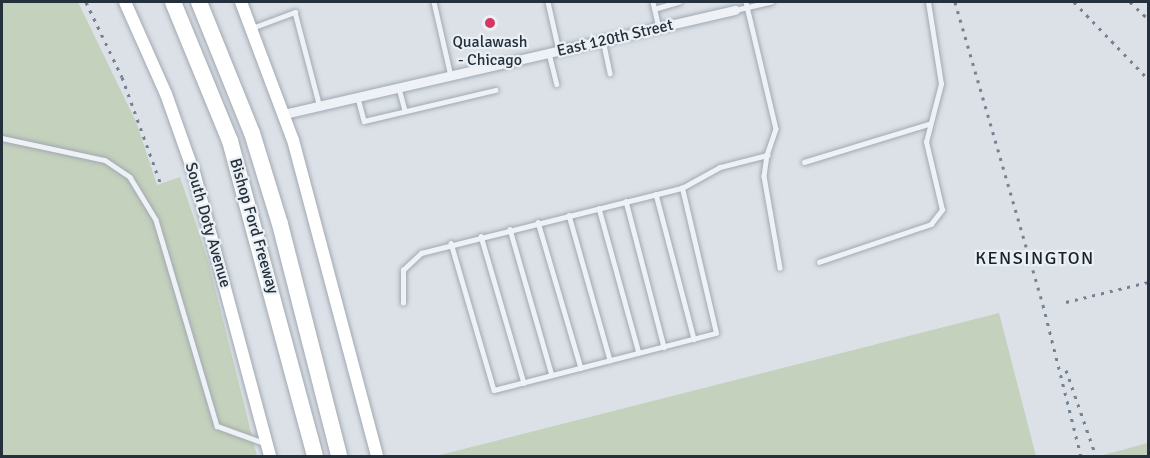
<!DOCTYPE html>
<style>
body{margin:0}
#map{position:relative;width:1150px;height:458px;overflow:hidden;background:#dbe1e7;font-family:Signika,sans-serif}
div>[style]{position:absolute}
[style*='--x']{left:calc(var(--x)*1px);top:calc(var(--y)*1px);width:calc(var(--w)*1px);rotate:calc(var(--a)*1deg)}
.green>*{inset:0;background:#c4d1bc}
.roads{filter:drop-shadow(0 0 2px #a1a8b1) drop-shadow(0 0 2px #a1a8b1)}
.lane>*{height:4.5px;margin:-2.25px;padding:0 2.25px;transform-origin:2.25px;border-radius:2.25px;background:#eef1f5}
.street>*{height:9px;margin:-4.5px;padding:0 4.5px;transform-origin:4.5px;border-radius:4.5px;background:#eef1f5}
.secondary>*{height:12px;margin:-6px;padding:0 6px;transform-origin:6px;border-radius:6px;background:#fff}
.highway>*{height:16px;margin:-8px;padding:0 8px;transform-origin:8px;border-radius:8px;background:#fff}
.rail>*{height:3px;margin-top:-1.5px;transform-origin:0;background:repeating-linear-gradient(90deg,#748291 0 3px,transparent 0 9px)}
.dots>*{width:16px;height:16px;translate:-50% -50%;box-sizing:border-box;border:3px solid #eaf0f4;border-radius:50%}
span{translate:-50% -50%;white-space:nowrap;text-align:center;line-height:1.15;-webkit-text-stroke:4.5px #eaf0f4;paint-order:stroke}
.street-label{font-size:16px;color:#25303d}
.poi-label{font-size:16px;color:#25303d}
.neighbourhood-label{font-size:18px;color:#17212e;letter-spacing:1.5px}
.frame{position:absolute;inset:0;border:3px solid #25303d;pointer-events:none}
</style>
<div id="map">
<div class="green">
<i style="clip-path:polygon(2px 2px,78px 2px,137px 124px,157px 185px,180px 177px,208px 260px,257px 456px,2px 456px)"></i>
<i style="clip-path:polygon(999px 313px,1036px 456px,436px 456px)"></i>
<i style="clip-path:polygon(1148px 443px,1148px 456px,1103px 455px)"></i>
</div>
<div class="roads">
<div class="lane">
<i style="--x:434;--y:2;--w:76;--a:77.1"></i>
<i style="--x:548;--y:2;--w:50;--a:77.3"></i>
<i style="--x:653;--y:2;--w:26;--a:77"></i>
<i style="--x:746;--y:2;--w:130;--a:76.7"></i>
<i style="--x:776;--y:129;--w:28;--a:109"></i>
<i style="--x:767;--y:155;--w:21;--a:98"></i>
<i style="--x:764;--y:176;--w:93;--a:80.1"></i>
<i style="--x:654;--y:9;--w:26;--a:-16"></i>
<i style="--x:735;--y:10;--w:37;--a:-13"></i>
<i style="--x:252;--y:28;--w:46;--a:-20.4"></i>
<i style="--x:295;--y:12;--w:98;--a:75.3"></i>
<i style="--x:603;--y:40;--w:34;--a:78"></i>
<i style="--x:549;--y:53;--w:32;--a:76"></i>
<i style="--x:399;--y:88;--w:24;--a:75"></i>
<i style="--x:358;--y:98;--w:24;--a:75"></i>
<i style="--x:364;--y:121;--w:135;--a:-13.3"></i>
<i style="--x:2;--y:138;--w:105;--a:12.1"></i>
<i style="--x:105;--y:160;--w:30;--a:34"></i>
<i style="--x:130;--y:177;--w:50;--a:58.8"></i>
<i style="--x:156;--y:220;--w:215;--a:73.5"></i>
<i style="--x:217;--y:426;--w:50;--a:19.9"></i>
<i style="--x:804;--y:162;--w:130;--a:-17"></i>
<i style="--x:656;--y:194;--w:150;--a:75.3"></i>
<i style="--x:626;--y:201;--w:151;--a:75.4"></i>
<i style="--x:599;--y:208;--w:150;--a:74.6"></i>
<i style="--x:569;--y:215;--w:151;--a:74.2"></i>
<i style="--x:538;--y:222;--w:152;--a:73.6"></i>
<i style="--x:510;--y:229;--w:152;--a:74"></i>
<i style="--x:481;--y:236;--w:153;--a:73.7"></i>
<i style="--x:451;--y:243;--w:153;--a:73.7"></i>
<i style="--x:494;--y:390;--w:229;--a:-14.4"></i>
<i style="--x:716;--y:333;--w:149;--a:-103.2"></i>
<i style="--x:819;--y:262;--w:118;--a:-18.7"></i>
<i style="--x:931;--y:224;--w:18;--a:-52"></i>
<i style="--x:942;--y:210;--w:70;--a:-103.2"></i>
<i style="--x:926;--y:142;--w:60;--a:-75.5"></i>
<i style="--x:941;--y:84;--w:83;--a:-99"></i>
<i style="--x:403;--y:303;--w:33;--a:-90"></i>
<i style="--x:403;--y:270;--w:25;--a:-43"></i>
<i style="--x:421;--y:253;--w:269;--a:-14"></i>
<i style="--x:682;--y:188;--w:43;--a:-28.9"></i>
<i style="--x:720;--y:167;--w:49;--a:-14.3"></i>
</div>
<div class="street">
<i style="--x:284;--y:114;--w:463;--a:-13"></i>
</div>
<div class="secondary">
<i style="--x:125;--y:2;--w:101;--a:66"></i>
<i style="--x:166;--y:94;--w:87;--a:70.5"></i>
<i style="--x:195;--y:176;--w:290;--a:75"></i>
<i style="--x:241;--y:2;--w:147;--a:69.4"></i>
<i style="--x:293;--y:140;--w:327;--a:75.1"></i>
</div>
<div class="highway">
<i style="--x:173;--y:2;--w:150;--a:67.7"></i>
<i style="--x:230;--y:141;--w:326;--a:74.9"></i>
<i style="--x:199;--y:2;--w:141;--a:68"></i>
<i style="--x:252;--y:133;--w:95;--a:72.9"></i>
<i style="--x:280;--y:224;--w:239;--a:75.7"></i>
</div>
</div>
<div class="rail">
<i style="--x:86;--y:2;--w:83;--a:64.4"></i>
<i style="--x:122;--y:77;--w:112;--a:70.1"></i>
<i style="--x:955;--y:2;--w:316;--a:73.8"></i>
<i style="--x:1043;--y:305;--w:156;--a:75.9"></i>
<i style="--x:1074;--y:2;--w:107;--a:46.1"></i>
<i style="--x:1130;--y:2;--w:25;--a:43"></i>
<i style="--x:1066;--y:302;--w:84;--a:-13.7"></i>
<i style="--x:1066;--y:370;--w:91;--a:70.8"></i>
</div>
<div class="dots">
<i style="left:490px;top:23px;background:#d43761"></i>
</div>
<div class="street-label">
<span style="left:615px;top:38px;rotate:-13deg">East 120th Street</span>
<span style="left:208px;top:225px;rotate:74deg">South Doty Avenue</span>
<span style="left:254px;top:226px;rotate:74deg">Bishop Ford Freeway</span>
</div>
<div class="poi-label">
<span style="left:490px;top:51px">Qualawash<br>- Chicago</span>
</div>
<div class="neighbourhood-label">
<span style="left:1035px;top:258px">KENSINGTON</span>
</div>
<div class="frame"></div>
</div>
